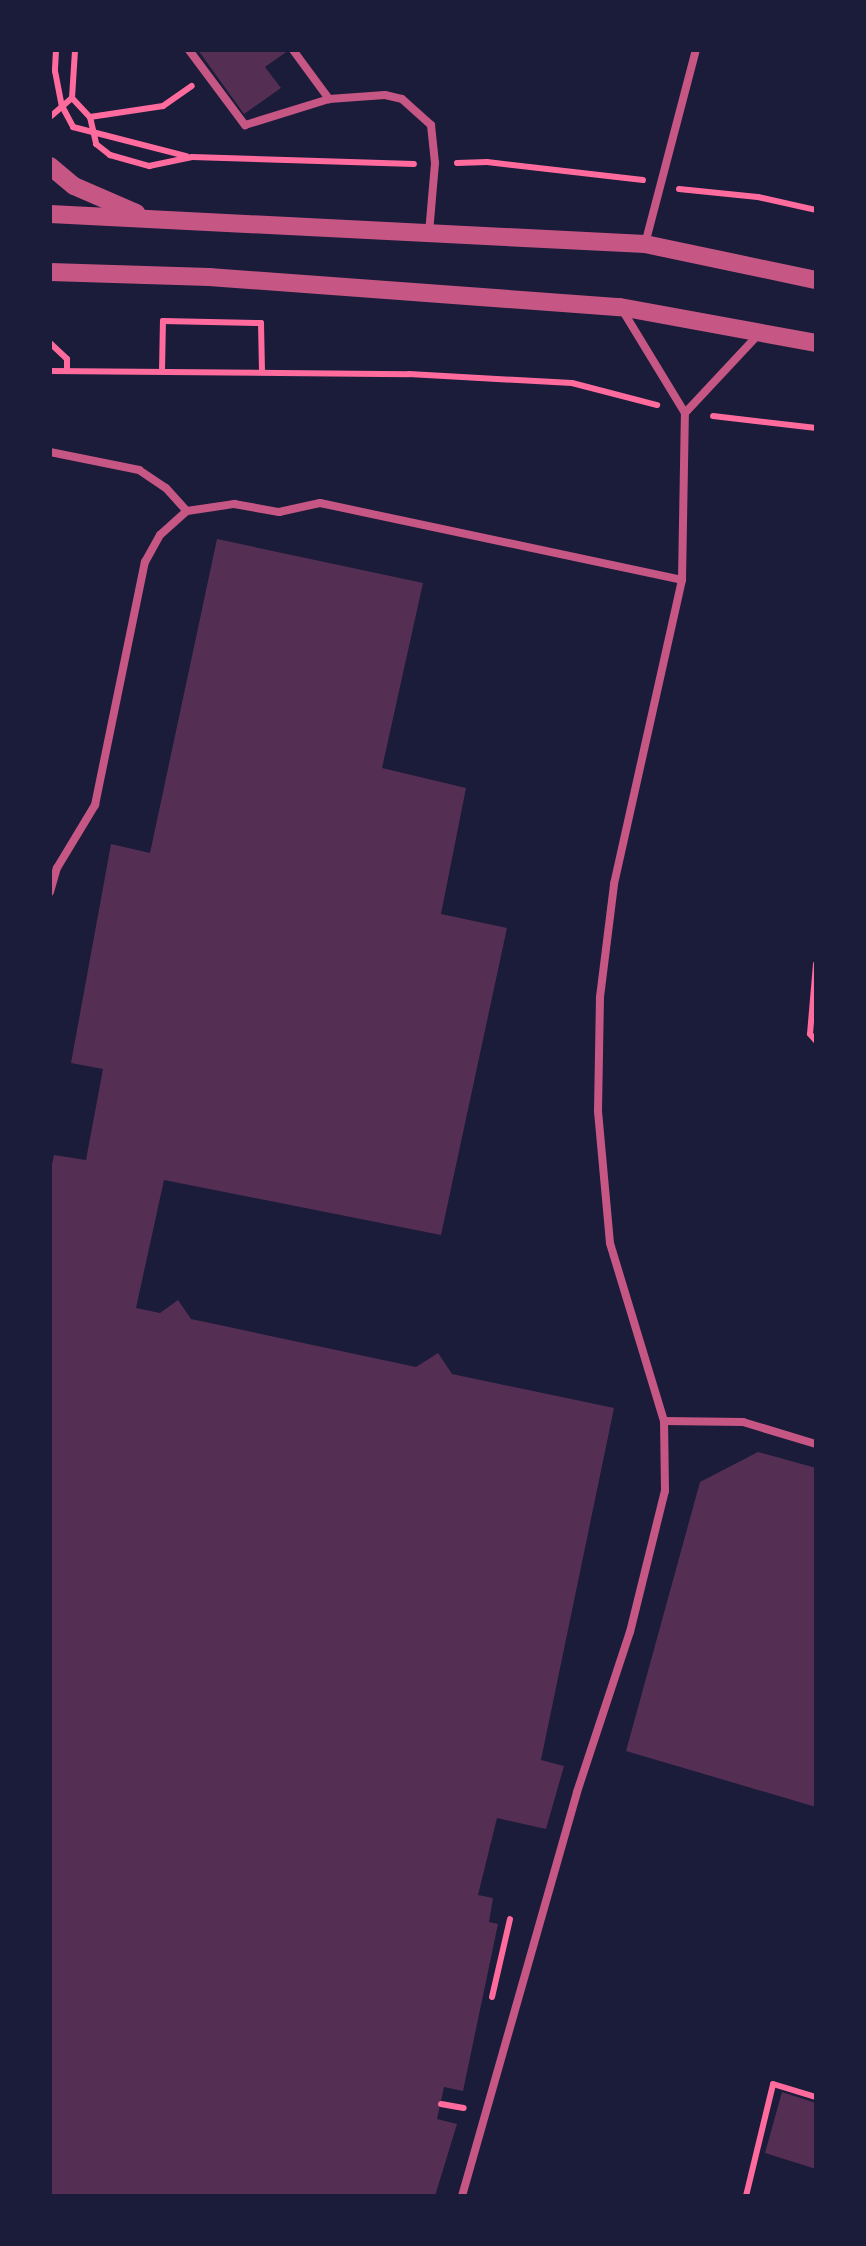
<!DOCTYPE html>
<style>
body{margin:0}
#map{position:relative;width:866px;height:2246px;overflow:hidden;background:#1b1b3a;font-family:Arial,sans-serif}
div>[style]{position:absolute}
[style*='--x']{left:calc(var(--x)*1px);top:calc(var(--y)*1px);width:calc(var(--w)*1px);rotate:calc(var(--a)*1deg)}
.building>*{inset:0;background:#542f53}
.path>*{height:6px;margin:-3px;padding:0 3px;transform-origin:3px;border-radius:3px;background:#ff6b9d}
.service>*{height:8px;margin:-4px;padding:0 4px;transform-origin:4px;border-radius:4px;background:#c65784}
.tertiary>*{height:18px;margin:-9px;padding:0 9px;transform-origin:9px;border-radius:9px;background:#c65784}
span{translate:-50% -50%;white-space:nowrap;text-align:center;line-height:1.15;-webkit-text-stroke:10px #1b1b3a;paint-order:stroke}
.frame{position:absolute;inset:0;border:52px solid #1b1b3a;pointer-events:none}
</style>
<div id="map">
<div class="building">
<i style="clip-path:polygon(198px 50px,289px 50px,265px 67px,281px 88px,244px 114px)"></i>
<i style="clip-path:polygon(217px 539px,423px 583px,382px 768px,466px 788px,441px 914px,507px 928px,441px 1235px,164px 1180px,136px 1308px,160px 1313px,178px 1300px,191px 1319px,416px 1367px,438px 1353px,452px 1374px,614px 1408px,541px 1760px,564px 1766px,546px 1829px,497px 1818px,478px 1895px,493px 1898px,489px 1922px,498px 1924px,463px 2091px,444px 2087px,437px 2119px,457px 2124px,435px 2196px,50px 2196px,50px 1174px,54px 1155px,86px 1160px,103px 1069px,71px 1063px,111px 844px,150px 853px)"></i>
<i style="clip-path:polygon(758px 1452px,816px 1468px,816px 1807px,626px 1751px,700px 1482px)"></i>
<i style="clip-path:polygon(782px 2092px,816px 2103px,816px 2169px,765px 2153px)"></i>
</div>
<div class="path">
<i style="--x:56;--y:50;--w:21;--a:93"></i>
<i style="--x:55;--y:71;--w:36;--a:79"></i>
<i style="--x:62;--y:106;--w:24;--a:62"></i>
<i style="--x:73;--y:127;--w:117;--a:14.4"></i>
<i style="--x:72;--y:98;--w:26;--a:47"></i>
<i style="--x:90;--y:117;--w:28;--a:77"></i>
<i style="--x:96;--y:144;--w:18;--a:38"></i>
<i style="--x:110;--y:155;--w:41;--a:15.8"></i>
<i style="--x:149;--y:166;--w:44;--a:-11.8"></i>
<i style="--x:192;--y:157;--w:222;--a:1.8"></i>
<i style="--x:50;--y:117;--w:29;--a:-41"></i>
<i style="--x:72;--y:98;--w:48;--a:-86.4"></i>
<i style="--x:90;--y:117;--w:74;--a:-8.6"></i>
<i style="--x:163;--y:106;--w:35;--a:-35"></i>
<i style="--x:457;--y:163;--w:30;--a:-2"></i>
<i style="--x:487;--y:162;--w:157;--a:6.6"></i>
<i style="--x:679;--y:189;--w:79;--a:5.8"></i>
<i style="--x:758;--y:197;--w:59;--a:12.6"></i>
<i style="--x:50;--y:343;--w:23;--a:43"></i>
<i style="--x:67;--y:359;--w:12;--a:90"></i>
<i style="--x:50;--y:371;--w:359;--a:0.5"></i>
<i style="--x:409;--y:374;--w:163;--a:3.2"></i>
<i style="--x:572;--y:383;--w:88;--a:14.5"></i>
<i style="--x:162;--y:371;--w:50;--a:-88.9"></i>
<i style="--x:163;--y:321;--w:98;--a:1.2"></i>
<i style="--x:261;--y:323;--w:49;--a:88.8"></i>
<i style="--x:713;--y:416;--w:104;--a:6.6"></i>
<i style="--x:816;--y:964;--w:70;--a:94.9"></i>
<i style="--x:810;--y:1034;--w:9;--a:49"></i>
<i style="--x:492;--y:1997;--w:80;--a:-77"></i>
<i style="--x:441;--y:2104;--w:23;--a:10"></i>
<i style="--x:746;--y:2196;--w:115;--a:-76.4"></i>
<i style="--x:773;--y:2084;--w:45;--a:16.8"></i>
</div>
<div class="service">
<i style="--x:189;--y:50;--w:94;--a:53.3"></i>
<i style="--x:245;--y:125;--w:88;--a:-17.2"></i>
<i style="--x:293;--y:50;--w:61;--a:53.7"></i>
<i style="--x:329;--y:99;--w:56;--a:-4.1"></i>
<i style="--x:385;--y:95;--w:17;--a:13"></i>
<i style="--x:402;--y:99;--w:39;--a:42"></i>
<i style="--x:431;--y:125;--w:38;--a:84"></i>
<i style="--x:435;--y:163;--w:70;--a:94.9"></i>
<i style="--x:645;--y:244;--w:201;--a:-75.3"></i>
<i style="--x:685;--y:413;--w:105;--a:-46.9"></i>
<i style="--x:50;--y:452;--w:91;--a:11.4"></i>
<i style="--x:139;--y:470;--w:32;--a:34"></i>
<i style="--x:166;--y:488;--w:31;--a:48"></i>
<i style="--x:187;--y:511;--w:48;--a:-8.5"></i>
<i style="--x:234;--y:504;--w:46;--a:10.1"></i>
<i style="--x:279;--y:512;--w:42;--a:-12.4"></i>
<i style="--x:320;--y:503;--w:370;--a:12"></i>
<i style="--x:50;--y:892;--w:25;--a:-74"></i>
<i style="--x:57;--y:868;--w:74;--a:-58.9"></i>
<i style="--x:95;--y:805;--w:248;--a:-78.4"></i>
<i style="--x:145;--y:562;--w:31;--a:-61"></i>
<i style="--x:160;--y:535;--w:36;--a:-42"></i>
<i style="--x:664;--y:1421;--w:79;--a:0.7"></i>
<i style="--x:743;--y:1422;--w:76;--a:16.8"></i>
<i style="--x:462;--y:2196;--w:420;--a:-74.1"></i>
<i style="--x:577;--y:1792;--w:169;--a:-71.7"></i>
<i style="--x:630;--y:1632;--w:145;--a:-76.1"></i>
<i style="--x:665;--y:1491;--w:70;--a:-90.8"></i>
<i style="--x:664;--y:1421;--w:186;--a:-106.9"></i>
<i style="--x:610;--y:1243;--w:133;--a:-95.2"></i>
<i style="--x:598;--y:1111;--w:114;--a:-89"></i>
<i style="--x:600;--y:997;--w:114;--a:-82.9"></i>
<i style="--x:614;--y:884;--w:312;--a:-77.4"></i>
<i style="--x:682;--y:580;--w:167;--a:-89"></i>
<i style="--x:685;--y:413;--w:119;--a:-121.3"></i>
</div>
<div class="tertiary">
<i style="--x:50;--y:166;--w:31;--a:40"></i>
<i style="--x:74;--y:186;--w:68;--a:23.5"></i>
<i style="--x:50;--y:214;--w:596;--a:2.89"></i>
<i style="--x:645;--y:244;--w:175;--a:11.9"></i>
<i style="--x:50;--y:272;--w:159;--a:1.8"></i>
<i style="--x:209;--y:277;--w:412;--a:4.2"></i>
<i style="--x:620;--y:307;--w:199;--a:10.4"></i>
</div>
<div class="frame"></div>
</div>
